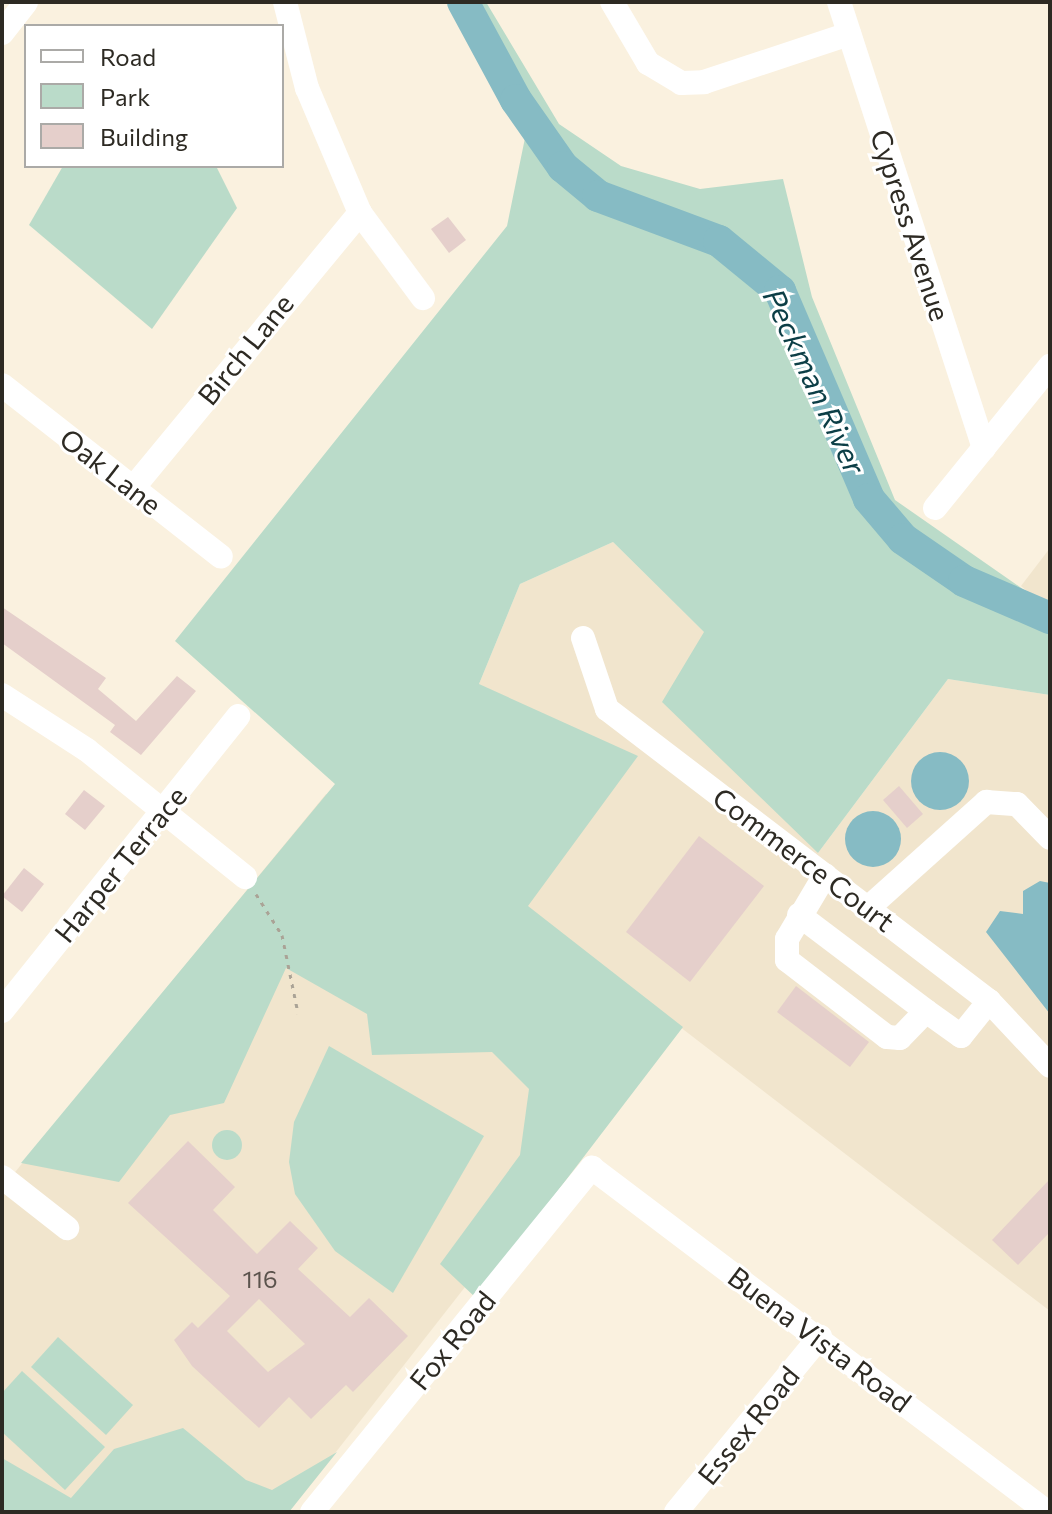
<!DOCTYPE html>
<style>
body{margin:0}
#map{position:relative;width:1052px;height:1514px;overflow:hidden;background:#faf1df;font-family:Commissioner,sans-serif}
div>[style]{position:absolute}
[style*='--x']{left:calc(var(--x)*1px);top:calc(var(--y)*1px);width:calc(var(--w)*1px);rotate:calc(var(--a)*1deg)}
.built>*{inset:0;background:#f1e5cd}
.green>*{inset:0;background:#badbc9}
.round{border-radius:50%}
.water>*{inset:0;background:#86bbc4}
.river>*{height:32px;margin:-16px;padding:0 16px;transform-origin:16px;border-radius:16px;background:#86bbc4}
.building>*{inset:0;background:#e5cfcb}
.path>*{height:3px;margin-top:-1.5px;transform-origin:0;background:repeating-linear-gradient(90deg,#aaa396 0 4px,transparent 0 10px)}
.minor>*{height:24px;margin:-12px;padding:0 12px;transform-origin:12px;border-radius:12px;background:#fff}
span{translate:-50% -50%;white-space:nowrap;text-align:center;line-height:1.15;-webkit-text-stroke:6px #fff;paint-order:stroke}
.number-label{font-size:24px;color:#5b534d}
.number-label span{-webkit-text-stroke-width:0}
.street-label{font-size:28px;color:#2d2a23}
.water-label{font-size:30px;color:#0c3e46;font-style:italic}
.frame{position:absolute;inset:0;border:4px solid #2d2a23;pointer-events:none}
.legend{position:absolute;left:24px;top:24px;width:260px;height:144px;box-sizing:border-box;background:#fff;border:2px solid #abaaa7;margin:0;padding:10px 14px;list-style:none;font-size:24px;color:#2d2a23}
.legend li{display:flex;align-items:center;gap:16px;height:40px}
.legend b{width:40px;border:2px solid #abaaa7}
</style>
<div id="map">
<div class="built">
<i style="clip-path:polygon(613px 542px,704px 632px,818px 853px,948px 679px,1050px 695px,1050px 1311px,516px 901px,479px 684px,520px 584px)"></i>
<i style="clip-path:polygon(1050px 548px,1050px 611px,1021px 586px)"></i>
<i style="clip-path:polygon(326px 794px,652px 1048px,289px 1512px,2px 1512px,2px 1188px)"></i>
</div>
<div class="green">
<i style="clip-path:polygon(451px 2px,486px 2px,559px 124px,621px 166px,700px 189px,783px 179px,812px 297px,895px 500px,1050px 608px,1050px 695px,948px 679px,818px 853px,662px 702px,704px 632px,613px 542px,520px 584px,479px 684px,638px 756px,528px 906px,683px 1027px,476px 1298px,440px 1264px,520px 1155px,529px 1089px,492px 1052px,372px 1055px,367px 1014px,286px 968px,224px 1103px,170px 1115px,119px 1182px,21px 1163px,335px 784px,175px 641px,507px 226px,525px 138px)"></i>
<i style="clip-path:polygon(63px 166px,216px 166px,237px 208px,152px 329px,29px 225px)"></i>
<i style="clip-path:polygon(329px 1046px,484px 1136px,393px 1293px,335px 1251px,295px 1194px,289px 1162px,294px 1122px)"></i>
<i class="round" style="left:212px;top:1130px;width:30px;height:30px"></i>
<i style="clip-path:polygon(58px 1337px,133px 1405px,106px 1435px,31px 1367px)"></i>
<i style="clip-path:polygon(22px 1371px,105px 1447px,65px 1490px,2px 1432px,2px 1393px)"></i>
<i style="clip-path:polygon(183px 1428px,246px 1480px,272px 1490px,337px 1452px,289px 1512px,2px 1512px,2px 1458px,71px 1498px,114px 1449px)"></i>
</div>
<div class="water">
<i class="round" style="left:911px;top:752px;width:58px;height:58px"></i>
<i class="round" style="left:845px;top:811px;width:56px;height:56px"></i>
<i style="clip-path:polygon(1040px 881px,1050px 883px,1050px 1014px,986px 932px,1000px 911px,1023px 914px,1023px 891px)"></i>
</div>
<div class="river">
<i style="--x:463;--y:2;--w:111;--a:61.6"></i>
<i style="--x:516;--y:100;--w:82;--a:55"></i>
<i style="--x:563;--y:167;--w:45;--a:39.6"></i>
<i style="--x:598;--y:196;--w:129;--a:20.4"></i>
<i style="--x:719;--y:241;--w:79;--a:39.3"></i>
<i style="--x:780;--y:291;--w:226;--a:66.8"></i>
<i style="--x:869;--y:499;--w:52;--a:49.6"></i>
<i style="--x:903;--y:539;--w:74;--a:34.5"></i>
<i style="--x:964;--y:581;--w:94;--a:23.3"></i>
</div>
<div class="building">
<i style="clip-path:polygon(448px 217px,466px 240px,449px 253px,431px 229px)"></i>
<i style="clip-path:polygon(2px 607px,106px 678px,98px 689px,136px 721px,177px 676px,196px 691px,141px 755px,110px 732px,115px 725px,2px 643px)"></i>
<i style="clip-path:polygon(899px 786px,923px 814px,907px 828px,883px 800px)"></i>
<i style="clip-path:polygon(84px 790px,105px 806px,85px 830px,65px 814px)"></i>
<i style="clip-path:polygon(699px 836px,764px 886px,690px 982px,626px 932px)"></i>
<i style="clip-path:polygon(24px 868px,44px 884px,22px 912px,2px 896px)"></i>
<i style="clip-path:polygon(796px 986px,869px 1042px,850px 1067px,777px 1012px)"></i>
<i style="clip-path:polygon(evenodd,188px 1141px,235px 1187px,213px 1210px,257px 1254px,290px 1221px,318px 1248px,298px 1269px,350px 1317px,369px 1298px,408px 1336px,353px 1392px,346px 1385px,311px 1419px,289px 1397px,259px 1428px,192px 1366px,174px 1340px,192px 1322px,198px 1328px,230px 1296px,128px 1203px,188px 1141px,259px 1299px,305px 1344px,268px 1372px,227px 1331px,259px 1299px)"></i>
<i style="clip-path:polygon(1050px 1179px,1050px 1232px,1018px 1265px,992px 1240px)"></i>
</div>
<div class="path">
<i style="--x:256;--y:894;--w:49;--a:57.6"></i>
<i style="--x:282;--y:935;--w:80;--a:78.4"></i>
</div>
<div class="minor">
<i style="--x:285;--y:2;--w:89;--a:75.7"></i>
<i style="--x:307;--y:88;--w:136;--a:67"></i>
<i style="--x:360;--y:213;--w:106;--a:53.5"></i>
<i style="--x:612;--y:2;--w:71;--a:59.5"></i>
<i style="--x:648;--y:63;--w:39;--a:31"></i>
<i style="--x:681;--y:83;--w:23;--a:-2"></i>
<i style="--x:704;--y:82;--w:153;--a:-18.3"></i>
<i style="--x:839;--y:2;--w:469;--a:72"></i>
<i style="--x:2;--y:33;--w:39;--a:-52"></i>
<i style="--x:2;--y:385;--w:278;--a:38.1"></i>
<i style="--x:133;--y:488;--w:357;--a:-50.5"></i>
<i style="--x:935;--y:508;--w:183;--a:-51"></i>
<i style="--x:583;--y:638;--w:75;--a:71.3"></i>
<i style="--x:607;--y:709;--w:481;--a:37.4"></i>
<i style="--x:989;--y:1001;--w:89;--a:46.8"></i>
<i style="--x:2;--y:695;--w:101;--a:32.9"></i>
<i style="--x:87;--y:750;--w:203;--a:38.8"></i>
<i style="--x:825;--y:875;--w:74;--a:120.7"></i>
<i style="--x:787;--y:939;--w:21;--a:90"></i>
<i style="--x:787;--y:960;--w:126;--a:37.6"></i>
<i style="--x:887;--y:1037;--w:13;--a:4"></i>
<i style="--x:900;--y:1038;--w:37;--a:-46"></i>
<i style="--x:926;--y:1011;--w:43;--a:35.5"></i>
<i style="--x:961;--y:1036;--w:45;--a:-51.3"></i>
<i style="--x:868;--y:908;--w:159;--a:-41.9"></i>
<i style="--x:986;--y:802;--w:31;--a:4"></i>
<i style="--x:1017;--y:804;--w:47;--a:45.9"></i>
<i style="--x:799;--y:915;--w:159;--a:37.1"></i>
<i style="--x:2;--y:1011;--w:378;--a:-51.3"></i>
<i style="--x:2;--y:1177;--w:83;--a:38.1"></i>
<i style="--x:312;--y:1512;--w:444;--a:-50.9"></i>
<i style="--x:592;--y:1168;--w:570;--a:37.09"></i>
<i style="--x:676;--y:1512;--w:227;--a:-50.6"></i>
</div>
<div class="number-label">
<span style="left:260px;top:1279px">116</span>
</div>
<div class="street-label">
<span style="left:911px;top:225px;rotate:72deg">Cypress Avenue</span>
<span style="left:245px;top:349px;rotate:-51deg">Birch Lane</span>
<span style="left:111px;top:471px;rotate:38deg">Oak Lane</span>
<span style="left:804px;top:859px;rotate:37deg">Commerce Court</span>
<span style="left:120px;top:864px;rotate:-51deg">Harper Terrace</span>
<span style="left:820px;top:1339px;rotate:37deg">Buena Vista Road</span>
<span style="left:452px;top:1340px;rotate:-51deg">Fox Road</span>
<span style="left:748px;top:1425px;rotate:-51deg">Essex Road</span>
</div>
<div class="water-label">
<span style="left:815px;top:381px;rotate:65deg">Peckman River</span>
</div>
<div class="frame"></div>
<ul class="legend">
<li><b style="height:10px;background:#fff"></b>Road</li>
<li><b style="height:22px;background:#badbc9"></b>Park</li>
<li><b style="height:22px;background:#e5cfcb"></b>Building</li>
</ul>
</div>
